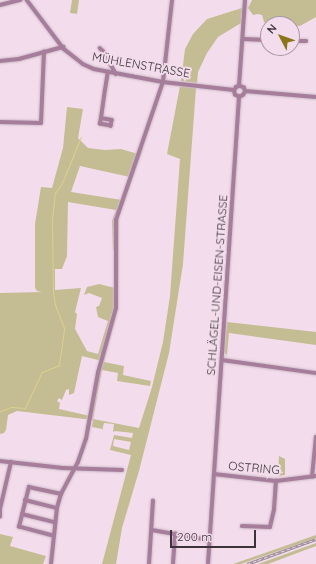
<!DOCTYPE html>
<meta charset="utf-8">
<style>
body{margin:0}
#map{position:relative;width:316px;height:564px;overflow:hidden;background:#f3ddec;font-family:Quicksand,sans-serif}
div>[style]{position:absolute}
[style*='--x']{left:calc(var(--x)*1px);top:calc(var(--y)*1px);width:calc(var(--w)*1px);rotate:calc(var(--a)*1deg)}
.green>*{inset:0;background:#c4bc93}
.stream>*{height:1px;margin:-0.5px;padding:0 0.5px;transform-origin:0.5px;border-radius:0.5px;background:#dccf90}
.roads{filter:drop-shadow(0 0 1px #cebbc8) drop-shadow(0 0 1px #cebbc8)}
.minor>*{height:3.5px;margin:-1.75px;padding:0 1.75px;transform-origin:1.75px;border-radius:1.75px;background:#a67d9a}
.rail>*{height:2.5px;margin-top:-1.25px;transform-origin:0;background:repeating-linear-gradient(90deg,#f3ddec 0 3px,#9b8b96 0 6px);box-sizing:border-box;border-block:1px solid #9b8b96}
span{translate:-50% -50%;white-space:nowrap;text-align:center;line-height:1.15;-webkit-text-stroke:4px #f3ddec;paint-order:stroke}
.street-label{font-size:12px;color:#3b3338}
.north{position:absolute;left:260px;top:16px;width:40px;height:40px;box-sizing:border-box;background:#f3ddec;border:1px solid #a999a4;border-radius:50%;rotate:311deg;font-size:11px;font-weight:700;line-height:16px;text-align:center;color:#3b3338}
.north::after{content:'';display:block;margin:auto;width:14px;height:18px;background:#887619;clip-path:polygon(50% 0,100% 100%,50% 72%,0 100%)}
.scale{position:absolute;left:170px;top:530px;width:86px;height:18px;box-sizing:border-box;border:2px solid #3b3338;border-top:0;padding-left:5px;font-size:12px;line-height:14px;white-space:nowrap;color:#3b3338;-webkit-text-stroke:3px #f3ddec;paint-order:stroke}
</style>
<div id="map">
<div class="green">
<i style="clip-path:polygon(72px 0,79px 0,77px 14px,70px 13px)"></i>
<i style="clip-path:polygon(252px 0,316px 0,316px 17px,300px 26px,276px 23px,268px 25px,264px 22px,262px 15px,258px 14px,253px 15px,248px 8px)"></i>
<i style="clip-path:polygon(242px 8px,241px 23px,218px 37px,207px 53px,198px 72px,197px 83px,181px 81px,185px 49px,193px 34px,207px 19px)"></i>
<i style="clip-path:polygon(evenodd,180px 86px,196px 88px,183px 264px,169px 353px,139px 471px,122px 528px,116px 564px,102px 564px,131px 455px,110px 450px,114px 435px,132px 438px,133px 433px,115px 431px,113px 432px,114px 424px,104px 423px,102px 431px,102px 429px,92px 427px,93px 420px,17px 411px,8px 415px,6px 430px,4px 433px,0 434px,0 293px,42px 292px,37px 291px,35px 288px,35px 224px,41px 187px,52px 188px,63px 148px,67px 107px,83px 109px,78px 138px,88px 148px,105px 150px,121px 149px,138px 154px,140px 148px,143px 149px,119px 217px,118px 309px,104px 362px,124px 366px,123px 375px,151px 381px,150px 386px,117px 381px,118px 373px,102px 370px,93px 419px,139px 428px,152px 387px,163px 342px,170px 296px,180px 159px,167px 154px,180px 86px,80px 166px,130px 177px,122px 200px,71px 192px,80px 166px,180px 86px,68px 202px,116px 210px,112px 221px,113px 250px,116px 250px,115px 288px,99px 284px,87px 287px,84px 295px,89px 293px,102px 298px,99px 306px,96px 307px,98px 317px,108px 321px,98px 354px,87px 351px,75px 329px,77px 314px,75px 312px,81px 288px,55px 290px,55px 269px,62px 269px,67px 256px,68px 202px,180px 86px,82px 356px,102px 361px,90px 416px,59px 409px,60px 403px,57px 401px,59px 398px,62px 400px,66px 390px,69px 389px,69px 395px,74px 393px,82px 356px,180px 86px,114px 439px,131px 442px,129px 450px,113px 446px,114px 439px)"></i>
<i style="clip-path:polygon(227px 322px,316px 332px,316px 345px,229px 333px,227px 355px,224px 352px)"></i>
<i style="clip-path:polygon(279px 456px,285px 459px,285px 475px,278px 476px)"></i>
<i style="clip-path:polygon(0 534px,13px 537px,10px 546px,46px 556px,43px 564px,0 564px)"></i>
<i style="clip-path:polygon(316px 535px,316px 538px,241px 564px,233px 564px)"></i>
<i style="clip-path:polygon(316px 543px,316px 546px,268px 564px,258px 564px)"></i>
</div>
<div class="stream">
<i style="--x:0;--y:411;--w:12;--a:-20"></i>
<i style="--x:11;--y:407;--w:14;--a:4"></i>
<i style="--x:25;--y:408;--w:40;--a:-65"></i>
<i style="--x:42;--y:372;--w:18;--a:-22"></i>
<i style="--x:59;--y:365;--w:37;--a:-82"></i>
<i style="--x:64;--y:328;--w:25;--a:-111"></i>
<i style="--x:55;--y:305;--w:13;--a:-99"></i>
<i style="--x:53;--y:292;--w:72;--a:-90.8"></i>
<i style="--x:52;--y:220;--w:27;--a:-84"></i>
<i style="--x:55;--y:193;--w:12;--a:-55"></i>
<i style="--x:62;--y:183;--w:50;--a:-67.6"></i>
</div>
<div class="roads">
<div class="minor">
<i style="--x:27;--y:0;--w:61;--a:52.9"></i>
<i style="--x:64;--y:49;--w:24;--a:38"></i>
<i style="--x:83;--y:64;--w:12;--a:24"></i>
<i style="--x:94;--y:69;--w:70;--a:10.7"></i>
<i style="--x:163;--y:82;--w:71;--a:6.4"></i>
<i style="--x:0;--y:5;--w:21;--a:-14"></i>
<i style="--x:243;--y:39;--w:25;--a:2"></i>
<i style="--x:292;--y:41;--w:14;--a:0"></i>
<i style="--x:100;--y:48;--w:6;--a:45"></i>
<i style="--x:104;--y:52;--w:25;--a:61"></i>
<i style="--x:0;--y:61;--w:19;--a:-6"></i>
<i style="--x:19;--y:59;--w:46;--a:-15.3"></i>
<i style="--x:239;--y:86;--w:86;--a:-86"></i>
<i style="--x:245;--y:91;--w:71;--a:4.8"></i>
<i style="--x:239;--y:97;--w:4;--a:-27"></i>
<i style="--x:243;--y:95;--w:4;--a:-56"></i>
<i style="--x:245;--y:92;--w:4;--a:-104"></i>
<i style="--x:244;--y:88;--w:5;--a:-158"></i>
<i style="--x:239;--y:97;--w:4;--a:-153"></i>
<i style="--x:235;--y:95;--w:4;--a:-104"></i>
<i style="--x:234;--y:91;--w:4;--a:-63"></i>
<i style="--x:236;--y:87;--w:3;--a:-18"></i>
<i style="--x:101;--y:118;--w:11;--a:10"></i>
<i style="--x:112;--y:120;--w:6;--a:99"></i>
<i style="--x:111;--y:126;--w:11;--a:-170"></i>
<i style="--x:100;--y:124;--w:6;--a:-81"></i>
<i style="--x:101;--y:118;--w:28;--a:-82"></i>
<i style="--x:105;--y:90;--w:18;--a:-81"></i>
<i style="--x:0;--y:122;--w:41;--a:1.4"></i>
<i style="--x:41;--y:123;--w:71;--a:-87.6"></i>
<i style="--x:222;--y:360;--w:95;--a:7.9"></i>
<i style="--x:0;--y:461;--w:63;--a:6.3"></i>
<i style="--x:63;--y:468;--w:59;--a:1.9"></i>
<i style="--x:214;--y:474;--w:62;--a:6.4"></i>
<i style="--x:276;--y:481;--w:40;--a:-7.1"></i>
<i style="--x:312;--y:477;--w:40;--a:-84.3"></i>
<i style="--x:25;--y:500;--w:33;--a:14"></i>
<i style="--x:22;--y:514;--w:34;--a:14"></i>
<i style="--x:0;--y:517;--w:8;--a:-90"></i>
<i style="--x:0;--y:509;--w:48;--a:-76.8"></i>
<i style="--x:242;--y:526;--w:28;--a:2"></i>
<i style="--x:270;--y:527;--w:18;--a:-77"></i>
<i style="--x:274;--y:509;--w:28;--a:-86"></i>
<i style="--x:152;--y:530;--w:58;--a:10"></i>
<i style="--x:53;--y:536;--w:35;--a:-165"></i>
<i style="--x:19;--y:527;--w:41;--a:-76"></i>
<i style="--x:29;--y:487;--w:33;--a:12"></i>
<i style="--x:51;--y:564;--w:56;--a:-83.9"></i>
<i style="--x:57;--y:508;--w:15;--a:-74"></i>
<i style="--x:61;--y:494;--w:36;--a:-62"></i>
<i style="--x:78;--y:462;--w:24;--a:-71"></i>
<i style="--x:86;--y:439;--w:67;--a:-79.7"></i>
<i style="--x:98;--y:373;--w:67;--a:-74.5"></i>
<i style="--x:116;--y:308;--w:88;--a:-90"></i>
<i style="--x:116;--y:220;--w:146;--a:-71.2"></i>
<i style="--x:163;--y:82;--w:82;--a:-83.7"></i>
<i style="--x:149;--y:564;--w:63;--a:-86.4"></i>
<i style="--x:173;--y:564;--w:30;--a:-86"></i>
<i style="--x:208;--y:564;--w:468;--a:-86.2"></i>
</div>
</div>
<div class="rail">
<i style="--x:247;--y:564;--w:73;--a:-19.9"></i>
</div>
<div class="street-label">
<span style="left:141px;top:65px;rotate:10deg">MÜHLENSTRASSE</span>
<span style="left:217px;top:285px;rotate:-86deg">SCHLÄGEL-UND-EISEN-STRASSE</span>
<span style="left:254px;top:468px;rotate:5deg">OSTRING</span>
</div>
<div class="north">N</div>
<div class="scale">200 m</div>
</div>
